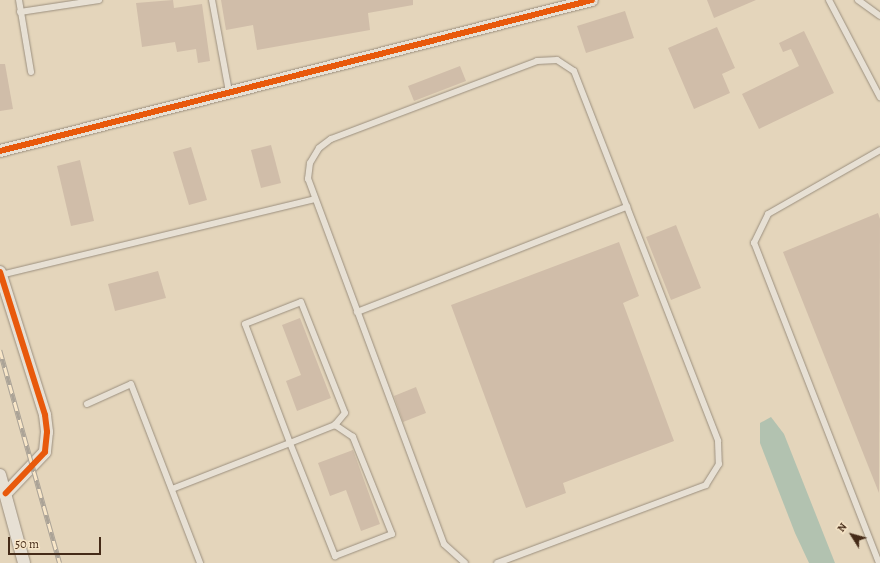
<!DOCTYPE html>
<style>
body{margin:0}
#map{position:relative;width:880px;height:563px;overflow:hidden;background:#e4d5bb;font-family:Alegreya,serif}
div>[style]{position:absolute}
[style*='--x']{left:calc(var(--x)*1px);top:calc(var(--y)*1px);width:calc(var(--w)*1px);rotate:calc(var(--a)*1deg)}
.water>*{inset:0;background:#b2c2b0}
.building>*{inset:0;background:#d0bda9}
.roads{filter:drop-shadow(0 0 1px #9b8f7e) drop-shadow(0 0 1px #9b8f7e)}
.service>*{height:6px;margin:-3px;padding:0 3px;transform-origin:3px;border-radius:3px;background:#e7e0d4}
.minor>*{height:12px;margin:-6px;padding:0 6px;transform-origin:6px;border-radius:6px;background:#e7e0d4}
.rail>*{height:4.5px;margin-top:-2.25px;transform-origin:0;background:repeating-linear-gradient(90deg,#f8e6c8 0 9px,#aba397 0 18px);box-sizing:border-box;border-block:1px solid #aba397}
.cycleway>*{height:6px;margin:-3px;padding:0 3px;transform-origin:3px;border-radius:3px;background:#e8590c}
span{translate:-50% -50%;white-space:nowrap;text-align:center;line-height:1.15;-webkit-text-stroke:3px #f8e6c8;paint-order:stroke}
.north{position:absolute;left:832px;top:515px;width:40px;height:40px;-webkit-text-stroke:3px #f8e6c8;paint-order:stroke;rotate:307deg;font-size:11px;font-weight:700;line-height:16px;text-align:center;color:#452b18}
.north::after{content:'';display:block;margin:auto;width:14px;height:18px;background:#452b18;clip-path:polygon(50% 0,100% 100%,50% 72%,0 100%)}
.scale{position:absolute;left:8px;top:537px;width:93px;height:18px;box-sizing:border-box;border:2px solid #452b18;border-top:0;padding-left:5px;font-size:12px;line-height:14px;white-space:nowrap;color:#452b18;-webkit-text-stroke:3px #f8e6c8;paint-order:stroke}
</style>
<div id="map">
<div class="water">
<i style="clip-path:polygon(771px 417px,784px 434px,835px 563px,809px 563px,795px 533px,760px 443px,760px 423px)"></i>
</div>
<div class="building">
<i style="clip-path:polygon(173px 0,174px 8px,202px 4px,210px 61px,198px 63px,196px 49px,177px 52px,175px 42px,142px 47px,136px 3px)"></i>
<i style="clip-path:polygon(221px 0,413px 0,413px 5px,368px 13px,370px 30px,257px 50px,253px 25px,226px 30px)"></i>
<i style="clip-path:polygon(707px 0,756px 0,714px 18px)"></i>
<i style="clip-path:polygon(625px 11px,634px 38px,586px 53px,577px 26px)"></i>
<i style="clip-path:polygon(717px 27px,735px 68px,722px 74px,730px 93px,694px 109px,668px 48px)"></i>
<i style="clip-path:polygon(804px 31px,834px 93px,759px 129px,742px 94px,799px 66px,791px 49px,783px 52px,779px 43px)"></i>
<i style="clip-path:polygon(0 64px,5px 64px,13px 109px,0 111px)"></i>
<i style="clip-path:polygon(460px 66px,466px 81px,414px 101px,408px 86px)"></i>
<i style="clip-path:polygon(271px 145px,281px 183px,261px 188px,251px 150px)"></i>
<i style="clip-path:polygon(191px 147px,207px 200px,189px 205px,173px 152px)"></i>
<i style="clip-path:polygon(80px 160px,94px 221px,71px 226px,57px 166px)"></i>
<i style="clip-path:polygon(878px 213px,880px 219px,879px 493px,783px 252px)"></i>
<i style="clip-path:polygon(676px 225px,701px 288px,671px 300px,646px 237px)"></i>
<i style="clip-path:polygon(619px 242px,639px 296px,623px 303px,674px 441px,563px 483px,566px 493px,526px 508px,451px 305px)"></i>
<i style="clip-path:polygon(158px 271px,166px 298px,115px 311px,108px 284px)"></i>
<i style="clip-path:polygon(300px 318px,331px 398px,297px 411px,286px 381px,301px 375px,282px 325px)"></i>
<i style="clip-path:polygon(416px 387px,426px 413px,403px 422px,394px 396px)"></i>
<i style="clip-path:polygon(353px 450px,380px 524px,361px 531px,346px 490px,330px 496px,318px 463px)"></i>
</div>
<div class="roads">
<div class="service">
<i style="--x:19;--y:0;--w:73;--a:80.5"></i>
<i style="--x:212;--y:0;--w:94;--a:79.5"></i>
<i style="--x:829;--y:0;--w:110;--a:62.3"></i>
<i style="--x:858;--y:0;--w:27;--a:36"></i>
<i style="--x:20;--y:12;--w:80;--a:-8.6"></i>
<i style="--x:1;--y:275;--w:323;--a:-13.6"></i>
<i style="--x:301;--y:302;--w:119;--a:68.4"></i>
<i style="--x:345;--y:413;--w:16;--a:130"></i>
<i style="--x:335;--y:425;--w:48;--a:158.2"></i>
<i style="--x:290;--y:443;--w:127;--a:-110.7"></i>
<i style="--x:245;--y:324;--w:60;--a:-21.4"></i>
<i style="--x:357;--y:312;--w:290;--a:-21.3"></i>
<i style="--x:87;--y:404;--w:48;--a:-24.4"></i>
<i style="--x:131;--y:384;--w:192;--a:68.9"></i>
<i style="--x:172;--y:489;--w:127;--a:-21.3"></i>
<i style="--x:290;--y:443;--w:122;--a:68.3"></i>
<i style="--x:335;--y:556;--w:61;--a:-21.1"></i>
<i style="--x:392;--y:534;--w:105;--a:-111.9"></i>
<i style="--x:353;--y:437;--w:22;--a:-146"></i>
<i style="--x:465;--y:563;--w:28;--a:-138"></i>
<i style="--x:444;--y:544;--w:390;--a:-110.4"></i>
<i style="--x:308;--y:179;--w:16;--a:-83"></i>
<i style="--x:310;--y:163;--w:17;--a:-59"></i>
<i style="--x:319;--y:148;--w:15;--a:-37"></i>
<i style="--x:331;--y:139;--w:220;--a:-20.7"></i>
<i style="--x:537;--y:61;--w:20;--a:-3"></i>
<i style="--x:557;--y:60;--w:20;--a:33"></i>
<i style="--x:574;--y:71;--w:397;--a:68.7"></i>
<i style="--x:718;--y:441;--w:23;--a:88"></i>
<i style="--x:719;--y:464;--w:25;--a:122"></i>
<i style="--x:706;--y:485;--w:223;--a:159.5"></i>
<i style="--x:879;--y:563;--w:344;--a:-111.3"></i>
<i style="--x:754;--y:243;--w:32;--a:-64"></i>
<i style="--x:768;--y:214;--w:129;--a:-29.7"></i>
</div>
<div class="minor">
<i style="--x:0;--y:151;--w:611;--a:-14.31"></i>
<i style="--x:0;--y:272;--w:150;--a:72.5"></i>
<i style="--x:45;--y:415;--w:17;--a:83"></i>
<i style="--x:47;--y:432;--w:20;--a:96"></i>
<i style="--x:45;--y:452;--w:57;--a:133.6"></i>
<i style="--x:0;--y:475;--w:91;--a:74.7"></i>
</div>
</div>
<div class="rail">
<i style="--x:0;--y:350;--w:221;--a:74.3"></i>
</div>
<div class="cycleway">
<i style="--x:0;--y:151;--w:611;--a:-14.31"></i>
<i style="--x:0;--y:272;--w:150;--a:72.5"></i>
<i style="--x:45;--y:415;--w:17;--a:83"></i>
<i style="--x:47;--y:432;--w:20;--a:96"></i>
<i style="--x:45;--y:452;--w:57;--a:133.6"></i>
</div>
<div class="north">N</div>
<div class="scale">50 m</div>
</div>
